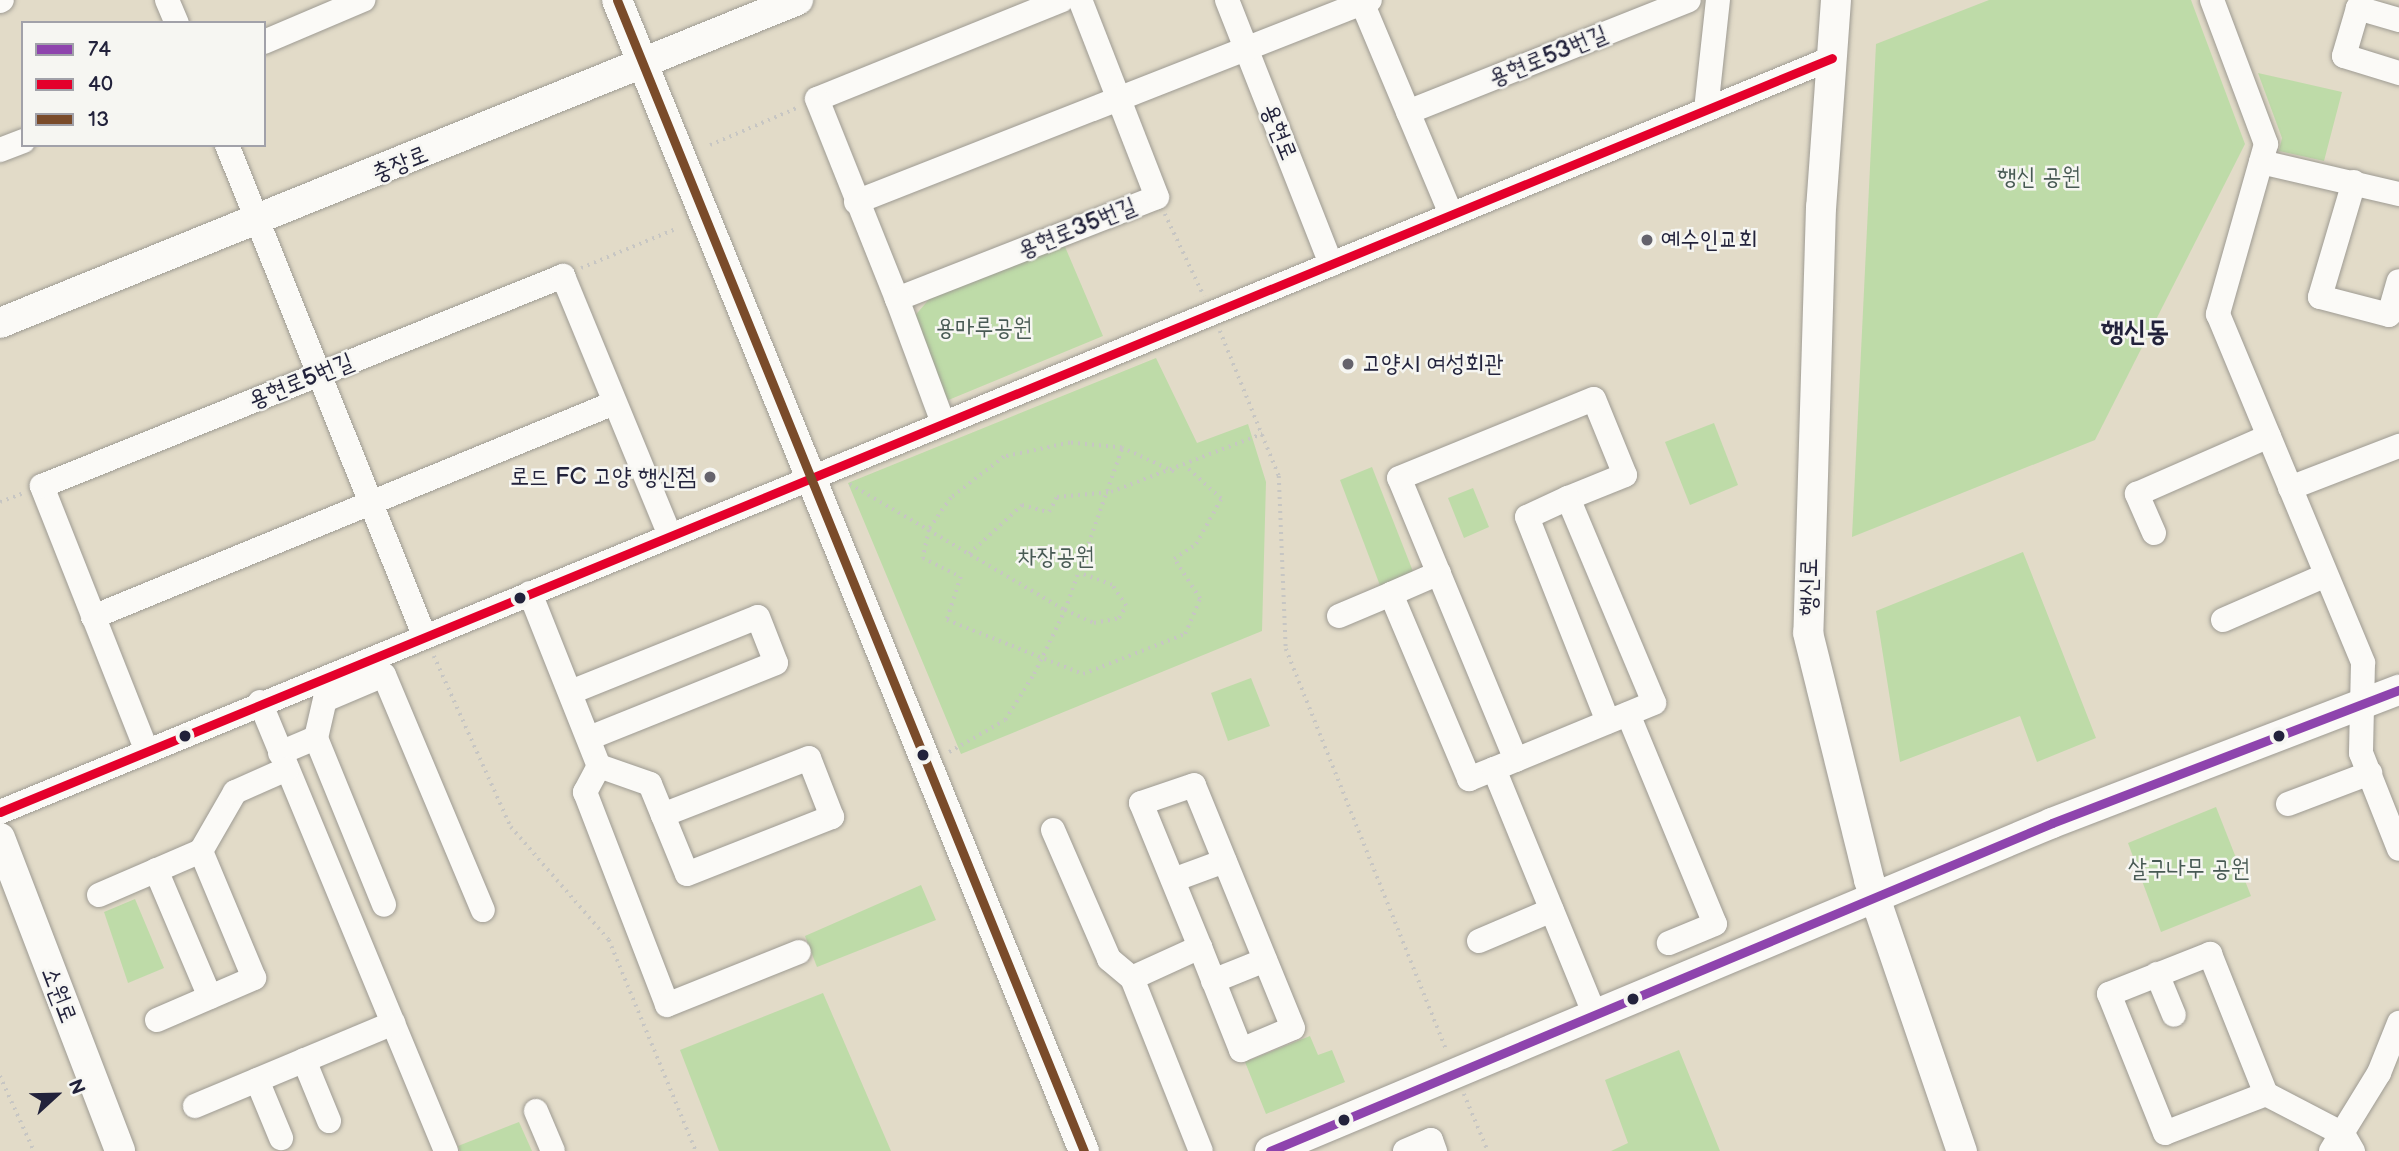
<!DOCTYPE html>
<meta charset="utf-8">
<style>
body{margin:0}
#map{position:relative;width:2399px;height:1151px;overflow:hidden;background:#e2dbc8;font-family:"Balsamiq Sans","Poor Story",sans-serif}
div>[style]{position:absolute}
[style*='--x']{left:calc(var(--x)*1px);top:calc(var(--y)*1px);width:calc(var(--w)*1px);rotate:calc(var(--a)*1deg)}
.green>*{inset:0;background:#bedba8}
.path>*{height:3.5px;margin-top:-1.75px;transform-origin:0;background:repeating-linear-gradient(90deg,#c7c6c3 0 2px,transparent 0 7px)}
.roads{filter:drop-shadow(0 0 2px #9e9b93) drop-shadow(0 0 2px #9e9b93)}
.minor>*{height:24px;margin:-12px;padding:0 12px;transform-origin:12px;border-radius:12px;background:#fbfaf7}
.major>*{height:30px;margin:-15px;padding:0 15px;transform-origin:15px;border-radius:15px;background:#fbfaf7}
.bus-1>*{height:9px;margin:-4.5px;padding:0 4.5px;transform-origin:4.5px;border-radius:4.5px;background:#8e44ad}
.bus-2>*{height:9px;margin:-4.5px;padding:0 4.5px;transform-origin:4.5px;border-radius:4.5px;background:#e4002b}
.bus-3>*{height:9px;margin:-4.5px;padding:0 4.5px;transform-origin:4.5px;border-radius:4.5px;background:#7a4b2a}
.dots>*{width:19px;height:19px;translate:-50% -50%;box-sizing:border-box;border:4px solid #f6f6f2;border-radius:50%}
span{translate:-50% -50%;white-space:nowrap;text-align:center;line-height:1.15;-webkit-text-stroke:5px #f6f6f2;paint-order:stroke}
.street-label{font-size:24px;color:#22223b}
.park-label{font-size:24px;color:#485a54}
.poi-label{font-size:24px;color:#22223b}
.left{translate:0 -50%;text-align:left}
.right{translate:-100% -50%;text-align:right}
.quarter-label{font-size:28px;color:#22223b;font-weight:700}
.legend{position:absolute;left:21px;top:21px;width:245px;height:126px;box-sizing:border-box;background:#f6f6f2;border:2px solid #a1a1a9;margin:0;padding:9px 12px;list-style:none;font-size:21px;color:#22223b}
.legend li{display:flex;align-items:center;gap:14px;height:35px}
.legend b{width:35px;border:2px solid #a1a1a9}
.north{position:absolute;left:21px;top:1060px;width:70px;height:70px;-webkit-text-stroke:5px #f6f6f2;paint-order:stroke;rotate:68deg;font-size:19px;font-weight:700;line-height:28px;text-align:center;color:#22223b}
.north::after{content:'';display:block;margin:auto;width:24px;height:32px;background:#22223b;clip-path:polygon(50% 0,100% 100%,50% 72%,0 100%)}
</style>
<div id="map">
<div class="green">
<i style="clip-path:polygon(1989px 0,2191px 0,2245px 144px,2095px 440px,1852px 537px,1876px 44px)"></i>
<i style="clip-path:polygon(2258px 73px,2342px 92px,2324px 161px,2279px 151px,2282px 138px)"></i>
<i style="clip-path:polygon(1063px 242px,1103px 336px,946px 401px,913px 318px,937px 290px)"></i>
<i style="clip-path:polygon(1156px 358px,1197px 443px,1248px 424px,1266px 482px,1262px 631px,961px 754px,848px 483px)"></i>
<i style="clip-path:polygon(1714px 423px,1738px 485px,1690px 505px,1665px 442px)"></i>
<i style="clip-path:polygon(1372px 467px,1414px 574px,1381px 588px,1340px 480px)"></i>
<i style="clip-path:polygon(1473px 488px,1489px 527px,1464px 538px,1448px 498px)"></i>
<i style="clip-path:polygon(2023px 552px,2096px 738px,2037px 762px,2020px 716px,1900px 762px,1876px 611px)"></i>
<i style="clip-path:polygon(1251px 678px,1270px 726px,1228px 741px,1211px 693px)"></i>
<i style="clip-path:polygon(2216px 807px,2251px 896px,2161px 932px,2128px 843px)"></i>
<i style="clip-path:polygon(921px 885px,936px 920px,817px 967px,805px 936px)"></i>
<i style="clip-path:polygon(135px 899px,164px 968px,128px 983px,104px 912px)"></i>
<i style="clip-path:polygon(823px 993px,891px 1151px,719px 1151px,680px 1050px)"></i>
<i style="clip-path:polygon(1310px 1036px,1318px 1055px,1332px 1050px,1345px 1082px,1266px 1114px,1245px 1062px)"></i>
<i style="clip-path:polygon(1679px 1050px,1720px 1151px,1611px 1151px,1628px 1143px,1605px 1080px)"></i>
<i style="clip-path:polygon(519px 1122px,532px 1151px,460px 1151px,458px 1146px)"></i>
</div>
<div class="path">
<i style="--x:710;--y:145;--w:97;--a:-23.1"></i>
<i style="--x:1165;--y:214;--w:91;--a:64.6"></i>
<i style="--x:581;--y:268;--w:100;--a:-22.4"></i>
<i style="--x:1220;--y:331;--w:157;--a:67.9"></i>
<i style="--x:1279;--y:476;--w:173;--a:87.7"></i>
<i style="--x:1286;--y:649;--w:433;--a:68.2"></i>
<i style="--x:1174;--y:472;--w:57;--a:-155.2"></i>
<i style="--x:1122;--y:448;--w:52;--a:-174.5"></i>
<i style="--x:1070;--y:443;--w:67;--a:168"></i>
<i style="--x:1004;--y:457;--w:67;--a:142.3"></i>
<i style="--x:951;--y:498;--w:39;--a:125"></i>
<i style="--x:929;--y:530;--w:29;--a:102"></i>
<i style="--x:923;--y:558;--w:42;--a:26.6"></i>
<i style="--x:961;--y:577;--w:45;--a:108"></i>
<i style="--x:947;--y:620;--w:146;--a:21.7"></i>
<i style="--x:1083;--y:674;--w:110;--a:-21.4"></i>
<i style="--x:1185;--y:634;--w:38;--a:-67"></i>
<i style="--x:1200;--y:599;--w:48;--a:-123"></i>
<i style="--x:1174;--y:559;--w:27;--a:-34"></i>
<i style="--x:1196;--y:544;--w:51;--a:-60.9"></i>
<i style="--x:1221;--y:499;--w:47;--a:-137.6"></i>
<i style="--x:850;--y:484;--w:249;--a:30.4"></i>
<i style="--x:1065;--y:610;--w:32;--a:24"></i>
<i style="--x:1094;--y:623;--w:25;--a:-11"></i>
<i style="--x:1119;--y:618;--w:14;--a:-60"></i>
<i style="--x:1126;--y:606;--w:25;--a:-124"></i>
<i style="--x:1112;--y:585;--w:35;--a:-160"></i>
<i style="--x:0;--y:502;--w:25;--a:-21"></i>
<i style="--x:969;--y:554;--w:72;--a:-42.8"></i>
<i style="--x:1022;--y:505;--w:28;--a:15"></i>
<i style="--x:1049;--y:512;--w:17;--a:-62"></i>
<i style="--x:1057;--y:497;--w:54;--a:-5.3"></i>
<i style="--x:1111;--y:492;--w:162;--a:-21"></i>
<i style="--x:434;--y:656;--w:188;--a:65.8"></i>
<i style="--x:511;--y:827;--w:150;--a:49.1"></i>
<i style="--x:609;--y:940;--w:228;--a:67.6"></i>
<i style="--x:949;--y:752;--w:64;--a:-29.7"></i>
<i style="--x:1005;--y:720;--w:54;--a:-57.8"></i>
<i style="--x:1034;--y:674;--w:71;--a:-64.2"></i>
<i style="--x:1065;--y:610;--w:172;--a:-70.6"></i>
<i style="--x:0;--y:1076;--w:82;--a:65.6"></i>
<i style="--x:1464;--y:1094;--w:62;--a:67.2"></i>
</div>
<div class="roads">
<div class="minor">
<i style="--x:167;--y:0;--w:25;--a:67"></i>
<i style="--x:1062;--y:0;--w:264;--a:158"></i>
<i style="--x:817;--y:99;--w:215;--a:68.2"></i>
<i style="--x:897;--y:299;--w:279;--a:-21.4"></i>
<i style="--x:1157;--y:197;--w:212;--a:-111.3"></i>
<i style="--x:1227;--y:0;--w:284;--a:68.5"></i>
<i style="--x:1361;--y:0;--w:232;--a:67.2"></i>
<i style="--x:2212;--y:0;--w:154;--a:69.4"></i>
<i style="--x:2266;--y:144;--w:177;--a:105.8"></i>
<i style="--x:2218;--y:314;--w:378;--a:67.4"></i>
<i style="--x:2363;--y:663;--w:90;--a:91.3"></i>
<i style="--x:2361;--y:753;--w:103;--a:68.4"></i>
<i style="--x:0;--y:1;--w:2;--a:-27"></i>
<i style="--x:2399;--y:20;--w:43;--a:-163.7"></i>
<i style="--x:2358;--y:8;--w:50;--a:106.3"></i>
<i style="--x:2344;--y:56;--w:58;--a:17.2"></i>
<i style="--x:264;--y:42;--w:108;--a:-23"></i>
<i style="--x:1706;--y:110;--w:111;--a:-83.8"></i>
<i style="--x:1408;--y:112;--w:302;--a:-21.7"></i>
<i style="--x:227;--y:145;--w:528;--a:68.1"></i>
<i style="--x:0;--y:150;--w:25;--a:-21"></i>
<i style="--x:2261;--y:162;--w:142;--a:13.1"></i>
<i style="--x:2354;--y:182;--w:120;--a:106.5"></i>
<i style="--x:2320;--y:297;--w:71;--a:14.6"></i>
<i style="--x:2389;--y:315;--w:35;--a:-74"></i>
<i style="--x:856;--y:202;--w:552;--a:-21.45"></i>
<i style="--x:897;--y:299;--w:132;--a:69.6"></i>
<i style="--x:2290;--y:488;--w:117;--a:-21.1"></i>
<i style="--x:1568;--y:498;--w:45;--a:155.1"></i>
<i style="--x:1527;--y:517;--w:220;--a:68.4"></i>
<i style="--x:2154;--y:533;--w:43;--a:-113.6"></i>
<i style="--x:2137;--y:494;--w:144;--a:-23.7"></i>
<i style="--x:1439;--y:573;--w:52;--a:156.4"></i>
<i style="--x:1391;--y:594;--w:201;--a:67.1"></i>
<i style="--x:1469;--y:779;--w:27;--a:-22"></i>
<i style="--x:530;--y:593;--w:186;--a:68.3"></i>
<i style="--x:599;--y:766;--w:54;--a:19.4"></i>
<i style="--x:650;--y:784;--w:97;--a:67.7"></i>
<i style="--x:687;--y:874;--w:156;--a:-21.5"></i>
<i style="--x:832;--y:817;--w:63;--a:-111.3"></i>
<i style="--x:809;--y:758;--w:157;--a:158.7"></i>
<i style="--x:1339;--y:616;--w:56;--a:-22.9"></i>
<i style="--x:93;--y:617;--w:563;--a:-22.33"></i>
<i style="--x:2223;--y:620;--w:112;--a:-23.6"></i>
<i style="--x:571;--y:692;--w:201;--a:-21.9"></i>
<i style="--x:758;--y:617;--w:49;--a:68.6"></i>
<i style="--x:776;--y:663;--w:201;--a:158.1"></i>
<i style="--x:260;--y:702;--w:486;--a:67.5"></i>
<i style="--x:1628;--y:714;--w:227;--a:67.5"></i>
<i style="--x:1715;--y:924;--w:50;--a:157.6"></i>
<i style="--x:316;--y:738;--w:39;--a:-77"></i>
<i style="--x:325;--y:700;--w:64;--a:-23"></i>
<i style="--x:384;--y:675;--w:255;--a:67.2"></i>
<i style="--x:146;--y:749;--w:283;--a:-111.6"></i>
<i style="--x:42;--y:486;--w:562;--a:-21.95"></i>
<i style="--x:563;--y:276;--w:280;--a:67.6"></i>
<i style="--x:280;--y:753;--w:39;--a:-23"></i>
<i style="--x:316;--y:738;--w:180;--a:67.8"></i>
<i style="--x:1516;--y:760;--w:305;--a:-112.5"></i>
<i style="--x:1399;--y:478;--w:210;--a:-22.1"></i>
<i style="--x:1594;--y:399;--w:82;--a:67.8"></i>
<i style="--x:1625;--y:475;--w:61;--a:158"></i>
<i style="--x:1568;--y:498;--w:222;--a:67.2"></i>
<i style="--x:1654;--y:703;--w:173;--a:157.6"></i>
<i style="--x:1494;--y:769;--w:266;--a:67.7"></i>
<i style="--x:599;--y:766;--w:30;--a:118"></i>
<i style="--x:585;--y:792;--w:228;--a:68.9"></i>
<i style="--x:667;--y:1005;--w:142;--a:-21.9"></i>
<i style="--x:2288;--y:804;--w:88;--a:-20.7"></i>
<i style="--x:0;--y:812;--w:1981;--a:-22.37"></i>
<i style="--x:1053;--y:830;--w:141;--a:66.5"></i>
<i style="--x:1109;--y:959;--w:30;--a:40"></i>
<i style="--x:1132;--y:978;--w:186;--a:68.3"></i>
<i style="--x:156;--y:870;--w:138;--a:67"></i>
<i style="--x:1173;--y:880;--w:55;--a:-20.1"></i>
<i style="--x:99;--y:895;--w:111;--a:-23.3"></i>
<i style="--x:201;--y:851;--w:68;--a:-60"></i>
<i style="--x:235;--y:792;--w:57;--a:-23.9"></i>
<i style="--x:1479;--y:941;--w:79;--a:-23"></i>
<i style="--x:2157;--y:974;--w:44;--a:67.5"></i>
<i style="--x:1132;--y:978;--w:75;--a:-24.5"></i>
<i style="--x:1200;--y:947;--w:111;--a:68.3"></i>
<i style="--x:1241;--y:1050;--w:56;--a:-22.9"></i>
<i style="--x:1293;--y:1028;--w:262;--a:-112.2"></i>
<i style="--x:1194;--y:785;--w:56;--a:161.2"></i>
<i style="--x:1141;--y:803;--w:156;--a:67.7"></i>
<i style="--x:1213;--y:981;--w:56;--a:-22"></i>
<i style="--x:157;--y:1020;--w:106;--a:-23.4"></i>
<i style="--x:254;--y:978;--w:138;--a:-112.7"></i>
<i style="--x:304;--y:1060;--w:66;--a:67.7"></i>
<i style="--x:257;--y:1080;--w:63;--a:67.5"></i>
<i style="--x:2266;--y:1094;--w:108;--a:158.9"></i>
<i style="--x:2165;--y:1133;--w:150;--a:-111.9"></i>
<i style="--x:2109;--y:994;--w:109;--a:-21.6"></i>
<i style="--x:2210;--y:954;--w:151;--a:68.2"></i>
<i style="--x:2266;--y:1094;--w:87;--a:27.5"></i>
<i style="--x:2343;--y:1134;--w:20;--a:60"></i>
<i style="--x:195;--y:1106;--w:215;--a:-22.7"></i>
<i style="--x:536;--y:1111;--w:43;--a:67"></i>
<i style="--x:1405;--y:1151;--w:28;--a:-23"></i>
<i style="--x:1431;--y:1140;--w:12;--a:70"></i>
<i style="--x:2331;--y:1151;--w:92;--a:-58.4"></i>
<i style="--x:2379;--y:1073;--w:54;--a:-68.2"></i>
</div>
<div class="major">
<i style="--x:617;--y:0;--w:1242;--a:67.92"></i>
<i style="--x:1836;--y:0;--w:208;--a:94.1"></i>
<i style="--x:1821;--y:207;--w:426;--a:91.7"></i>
<i style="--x:1808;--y:633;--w:254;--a:76.1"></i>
<i style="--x:1869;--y:880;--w:287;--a:71.1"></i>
<i style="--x:0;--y:323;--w:861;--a:-22.04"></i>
<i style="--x:0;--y:838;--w:335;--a:69"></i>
<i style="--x:1270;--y:1151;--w:848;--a:-22.75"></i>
<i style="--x:2052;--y:823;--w:372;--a:-21"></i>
</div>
</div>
<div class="bus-1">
<i style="--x:1270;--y:1151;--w:848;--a:-22.75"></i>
<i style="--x:2052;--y:823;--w:372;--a:-21"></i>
</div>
<div class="bus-2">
<i style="--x:0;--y:812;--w:1981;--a:-22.37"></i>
</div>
<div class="bus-3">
<i style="--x:617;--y:0;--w:1242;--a:67.92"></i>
</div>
<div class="dots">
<i style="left:1647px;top:240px;background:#65636c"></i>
<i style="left:1348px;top:364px;background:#65636c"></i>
<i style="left:710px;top:477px;background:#65636c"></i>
<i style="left:520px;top:598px;background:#22223b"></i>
<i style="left:185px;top:736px;background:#22223b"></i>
<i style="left:2279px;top:736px;background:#22223b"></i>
<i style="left:923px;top:755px;background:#22223b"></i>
<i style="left:1633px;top:999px;background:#22223b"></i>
<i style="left:1344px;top:1120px;background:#22223b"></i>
</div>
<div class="street-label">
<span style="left:1548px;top:56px;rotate:-22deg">용현로53번길</span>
<span style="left:1279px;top:132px;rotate:68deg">용현로</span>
<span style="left:400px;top:164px;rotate:-22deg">충장로</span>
<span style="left:1077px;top:228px;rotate:-22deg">용현로35번길</span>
<span style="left:301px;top:381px;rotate:-22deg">용현로5번길</span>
<span style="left:1809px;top:587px;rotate:-89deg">행신로</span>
<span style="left:59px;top:995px;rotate:69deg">소원로</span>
</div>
<div class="park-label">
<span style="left:2039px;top:177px">행신 공원</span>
<span style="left:984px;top:328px">용마루공원</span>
<span style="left:1056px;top:557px">차장공원</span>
<span style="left:2189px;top:869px">살구나무 공원</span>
</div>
<div class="poi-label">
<span class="left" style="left:1661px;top:240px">예수인교회</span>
<span class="left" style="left:1362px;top:364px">고양시 여성회관</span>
<span class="right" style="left:696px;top:477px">로드 FC 고양 행신점</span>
</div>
<div class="quarter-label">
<span style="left:2135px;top:332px">행신동</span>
</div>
<ul class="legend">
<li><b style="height:9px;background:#8e44ad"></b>74</li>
<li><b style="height:9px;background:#e4002b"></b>40</li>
<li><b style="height:9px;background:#7a4b2a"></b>13</li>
</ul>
<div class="north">N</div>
</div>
